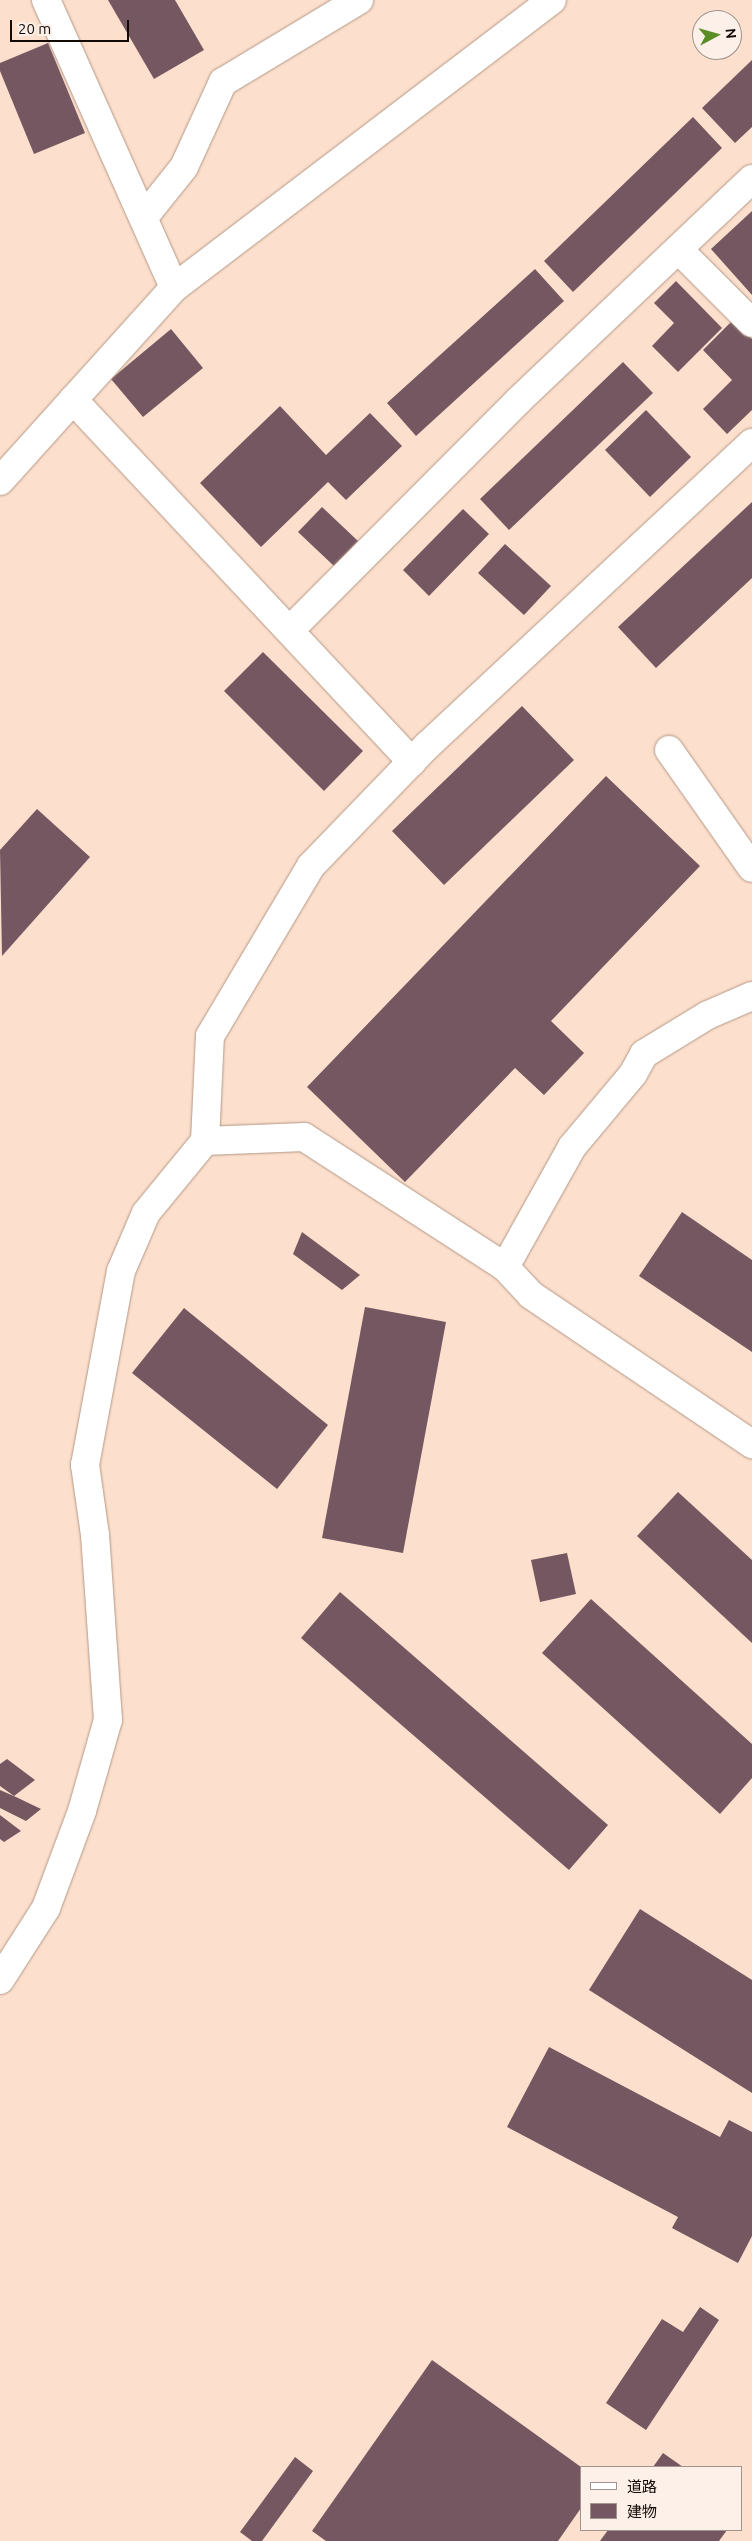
<!DOCTYPE html>
<meta charset="utf-8">
<style>
body{margin:0}
#map{position:relative;width:752px;height:2541px;overflow:hidden;background:#fcdfcc;font-family:Ubuntu,"Noto Sans JP",sans-serif}
div>[style]{position:absolute}
[style*='--x']{left:calc(var(--x)*1px);top:calc(var(--y)*1px);width:calc(var(--w)*1px);rotate:calc(var(--a)*1deg)}
.building>*{inset:0;background:#745760}
.roads{filter:drop-shadow(0 0 1px #b39887) drop-shadow(0 0 1px #b39887)}
.street>*{height:28px;margin:-14px;padding:0 14px;transform-origin:14px;border-radius:14px;background:#fff}
span{translate:-50% -50%;white-space:nowrap;text-align:center;line-height:1.15;-webkit-text-stroke:4px #fcf0e9;paint-order:stroke}
.legend{position:absolute;left:580px;top:2466px;width:162px;height:65px;box-sizing:border-box;background:#fcf0e9;border:1px solid #9f948e;margin:0;padding:6px 9px;list-style:none;font-size:15px;color:#130a05}
.legend li{display:flex;align-items:center;gap:10px;height:25px}
.legend b{width:25px;border:1px solid #9f948e}
.north{position:absolute;left:692px;top:10px;width:50px;height:50px;box-sizing:border-box;background:#fcf0e9;border:1px solid #9f948e;border-radius:50%;rotate:84deg;font-size:14px;font-weight:700;line-height:20px;text-align:center;color:#130a05}
.north::after{content:'';display:block;margin:auto;width:18px;height:22px;background:#5a8d26;clip-path:polygon(50% 0,100% 100%,50% 72%,0 100%)}
.scale{position:absolute;left:10px;top:20px;width:119px;height:22px;box-sizing:border-box;border:2px solid #130a05;border-top:0;padding-left:6px;font-size:15px;line-height:18px;white-space:nowrap;color:#130a05;-webkit-text-stroke:4px #fcf0e9;paint-order:stroke}
</style>
<div id="map">
<div class="building">
<i style="clip-path:polygon(108px 0,175px 0,204px 50px,154px 79px)"></i>
<i style="clip-path:polygon(48px 43px,85px 133px,34px 154px,0 71px,0 63px)"></i>
<i style="clip-path:polygon(752px 60px,752px 127px,735px 143px,702px 108px)"></i>
<i style="clip-path:polygon(693px 117px,722px 148px,573px 292px,544px 261px)"></i>
<i style="clip-path:polygon(752px 211px,752px 295px,711px 249px)"></i>
<i style="clip-path:polygon(535px 269px,564px 301px,416px 436px,387px 403px)"></i>
<i style="clip-path:polygon(676px 281px,722px 328px,678px 372px,652px 346px,674px 323px,654px 303px)"></i>
<i style="clip-path:polygon(733px 320px,752px 339px,752px 410px,727px 434px,703px 409px,732px 380px,703px 350px)"></i>
<i style="clip-path:polygon(171px 329px,203px 368px,143px 417px,111px 379px)"></i>
<i style="clip-path:polygon(623px 362px,653px 393px,509px 530px,480px 499px)"></i>
<i style="clip-path:polygon(280px 406px,326px 455px,370px 413px,402px 446px,346px 500px,328px 482px,261px 547px,200px 483px)"></i>
<i style="clip-path:polygon(646px 410px,691px 457px,650px 497px,605px 450px)"></i>
<i style="clip-path:polygon(752px 502px,752px 578px,656px 668px,618px 627px)"></i>
<i style="clip-path:polygon(322px 507px,358px 541px,334px 566px,298px 532px)"></i>
<i style="clip-path:polygon(463px 509px,489px 534px,429px 596px,403px 570px)"></i>
<i style="clip-path:polygon(505px 544px,551px 586px,524px 615px,478px 573px)"></i>
<i style="clip-path:polygon(263px 652px,363px 751px,324px 791px,224px 691px)"></i>
<i style="clip-path:polygon(522px 706px,574px 760px,444px 885px,392px 831px)"></i>
<i style="clip-path:polygon(606px 776px,700px 866px,551px 1021px,584px 1053px,544px 1095px,515px 1068px,405px 1182px,307px 1087px)"></i>
<i style="clip-path:polygon(37px 809px,90px 857px,2px 956px,0 850px)"></i>
<i style="clip-path:polygon(682px 1212px,752px 1260px,752px 1352px,639px 1276px)"></i>
<i style="clip-path:polygon(302px 1232px,360px 1275px,342px 1290px,293px 1254px)"></i>
<i style="clip-path:polygon(365px 1307px,446px 1322px,403px 1553px,322px 1538px)"></i>
<i style="clip-path:polygon(184px 1308px,328px 1425px,277px 1489px,132px 1373px)"></i>
<i style="clip-path:polygon(678px 1492px,752px 1560px,752px 1643px,637px 1536px)"></i>
<i style="clip-path:polygon(567px 1553px,576px 1594px,540px 1602px,531px 1560px)"></i>
<i style="clip-path:polygon(340px 1592px,608px 1825px,569px 1870px,301px 1638px)"></i>
<i style="clip-path:polygon(591px 1599px,752px 1744px,752px 1778px,720px 1814px,542px 1653px)"></i>
<i style="clip-path:polygon(7px 1759px,35px 1780px,14px 1796px,0 1786px,0 1764px)"></i>
<i style="clip-path:polygon(0 1790px,16px 1797px,41px 1809px,26px 1821px,0 1808px)"></i>
<i style="clip-path:polygon(0 1815px,21px 1831px,4px 1842px,0 1839px)"></i>
<i style="clip-path:polygon(640px 1909px,752px 1980px,752px 2093px,589px 1990px)"></i>
<i style="clip-path:polygon(549px 2047px,720px 2137px,729px 2120px,752px 2132px,752px 2236px,738px 2263px,672px 2228px,678px 2217px,507px 2127px)"></i>
<i style="clip-path:polygon(700px 2307px,719px 2320px,646px 2430px,606px 2403px,662px 2319px,683px 2332px)"></i>
<i style="clip-path:polygon(432px 2360px,581px 2467px,581px 2508px,558px 2541px,326px 2541px,312px 2531px)"></i>
<i style="clip-path:polygon(663px 2453px,683px 2467px,653px 2467px)"></i>
<i style="clip-path:polygon(295px 2457px,313px 2471px,262px 2541px,252px 2541px,240px 2532px)"></i>
<i style="clip-path:polygon(608px 2530px,727px 2530px,719px 2541px,600px 2541px)"></i>
</div>
<div class="roads">
<div class="street">
<i style="--x:46;--y:0;--w:315;--a:66"></i>
<i style="--x:144;--y:217;--w:64;--a:-51.3"></i>
<i style="--x:184;--y:167;--w:94;--a:-65.4"></i>
<i style="--x:223;--y:82;--w:159;--a:-31.1"></i>
<i style="--x:679;--y:250;--w:103;--a:45"></i>
<i style="--x:0;--y:481;--w:109;--a:-48"></i>
<i style="--x:291;--y:629;--w:323;--a:-45.1"></i>
<i style="--x:519;--y:400;--w:321;--a:-43.5"></i>
<i style="--x:669;--y:750;--w:144;--a:54.9"></i>
<i style="--x:412;--y:762;--w:496;--a:-133.1"></i>
<i style="--x:73;--y:400;--w:151;--a:-48"></i>
<i style="--x:174;--y:288;--w:475;--a:-37.3"></i>
<i style="--x:205;--y:1141;--w:105;--a:-87.3"></i>
<i style="--x:210;--y:1036;--w:198;--a:-59.3"></i>
<i style="--x:311;--y:866;--w:168;--a:-46"></i>
<i style="--x:428;--y:745;--w:443;--a:-43"></i>
<i style="--x:505;--y:1267;--w:137;--a:-60.8"></i>
<i style="--x:572;--y:1147;--w:95;--a:-50.1"></i>
<i style="--x:633;--y:1074;--w:23;--a:-61"></i>
<i style="--x:644;--y:1054;--w:75;--a:-31.4"></i>
<i style="--x:708;--y:1015;--w:48;--a:-23.4"></i>
<i style="--x:0;--y:1980;--w:85;--a:-57.4"></i>
<i style="--x:46;--y:1908;--w:103;--a:-69.6"></i>
<i style="--x:82;--y:1811;--w:95;--a:-74.1"></i>
<i style="--x:108;--y:1720;--w:185;--a:-94"></i>
<i style="--x:95;--y:1535;--w:71;--a:-98.1"></i>
<i style="--x:85;--y:1465;--w:197;--a:-79.5"></i>
<i style="--x:121;--y:1271;--w:63;--a:-66.7"></i>
<i style="--x:146;--y:1213;--w:93;--a:-50.7"></i>
<i style="--x:205;--y:1141;--w:99;--a:-2.3"></i>
<i style="--x:304;--y:1137;--w:239;--a:32.9"></i>
<i style="--x:505;--y:1267;--w:38;--a:47"></i>
<i style="--x:531;--y:1295;--w:267;--a:34"></i>
</div>
</div>
<ul class="legend">
<li><b style="height:6px;background:#fff"></b>道路</li>
<li><b style="height:14px;background:#745760"></b>建物</li>
</ul>
<div class="north">N</div>
<div class="scale">20 m</div>
</div>
